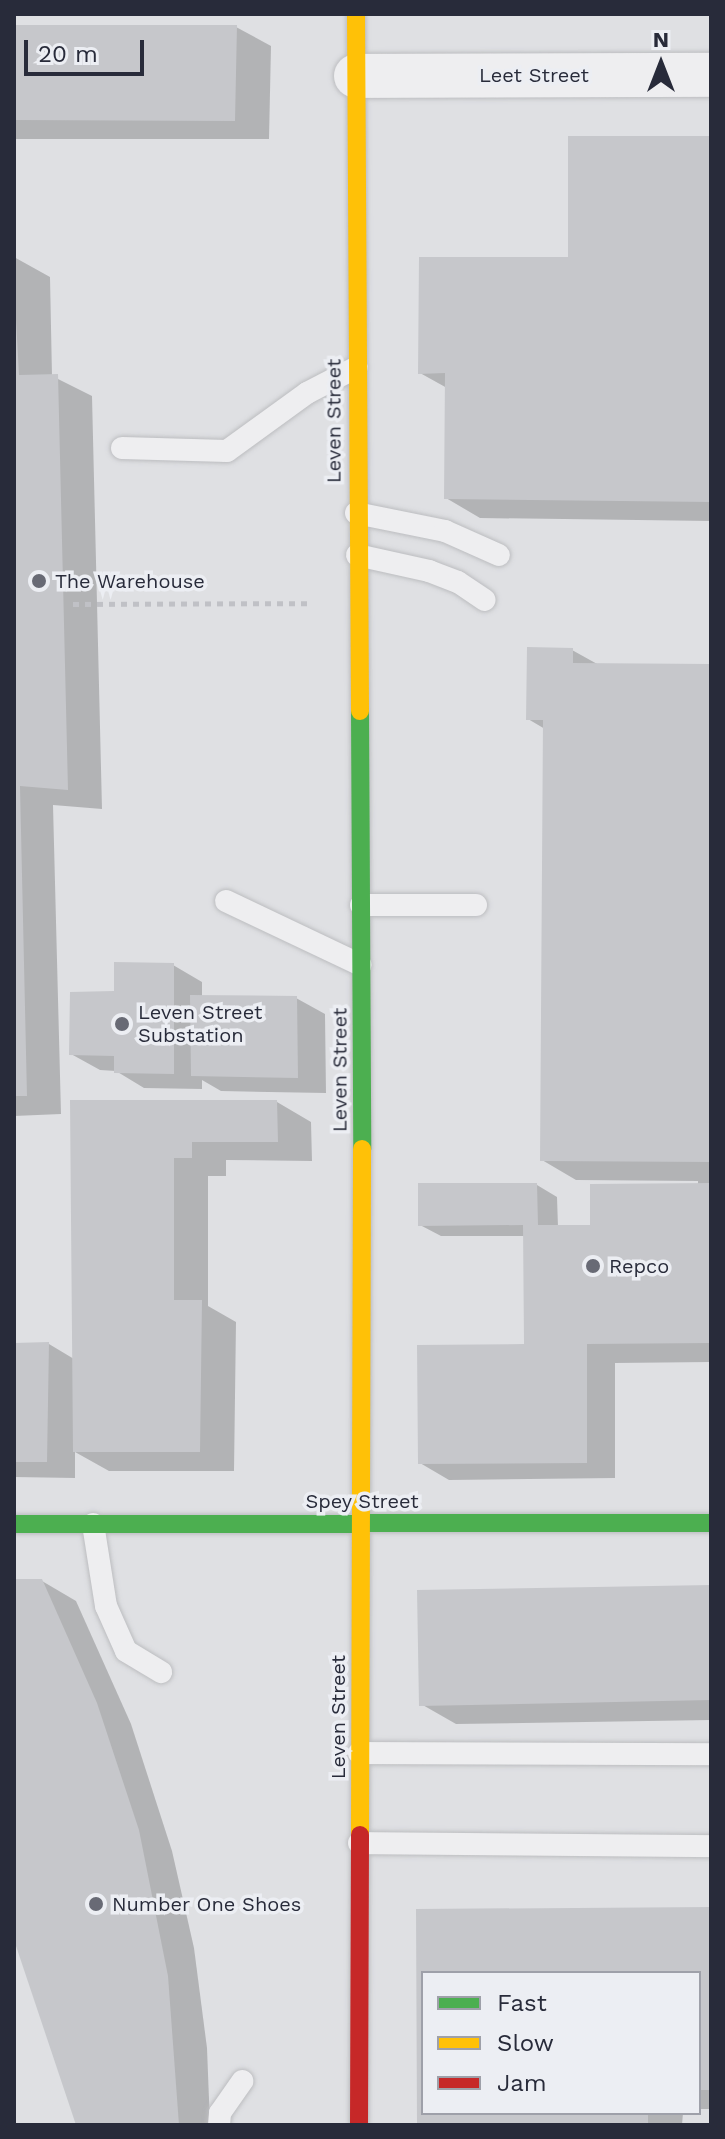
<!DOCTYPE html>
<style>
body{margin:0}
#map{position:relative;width:725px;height:2139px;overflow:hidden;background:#dfe0e3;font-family:"Work Sans",sans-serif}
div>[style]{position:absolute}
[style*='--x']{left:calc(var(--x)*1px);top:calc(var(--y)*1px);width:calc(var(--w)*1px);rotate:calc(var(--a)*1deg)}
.shadow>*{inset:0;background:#0003}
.building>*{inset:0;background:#c6c7cb}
.path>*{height:5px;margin-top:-2.5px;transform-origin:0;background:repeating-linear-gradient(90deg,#c0c1c6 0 6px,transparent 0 12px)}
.roads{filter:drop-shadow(0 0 2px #bcbdc0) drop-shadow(0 0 2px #bcbdc0)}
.lane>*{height:22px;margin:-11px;padding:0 11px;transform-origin:11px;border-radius:11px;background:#eeeef0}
.street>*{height:44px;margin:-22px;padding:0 22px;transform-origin:22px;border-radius:22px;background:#eeeef0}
.fast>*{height:18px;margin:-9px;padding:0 9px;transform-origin:9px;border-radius:9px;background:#4caf50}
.slow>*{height:18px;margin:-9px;padding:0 9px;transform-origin:9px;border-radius:9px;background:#ffc107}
.jam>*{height:18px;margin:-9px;padding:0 9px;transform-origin:9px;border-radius:9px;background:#c62828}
.dots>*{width:22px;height:22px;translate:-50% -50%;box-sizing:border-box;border:4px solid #eceef3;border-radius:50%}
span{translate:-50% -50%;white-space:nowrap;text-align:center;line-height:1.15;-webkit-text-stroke:7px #eceef3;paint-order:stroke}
.street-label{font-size:20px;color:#282b3a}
.poi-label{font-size:20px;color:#282b3a}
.left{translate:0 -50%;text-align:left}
.frame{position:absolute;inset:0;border:16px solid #282b3a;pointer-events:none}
.legend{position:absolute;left:421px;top:1971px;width:280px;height:144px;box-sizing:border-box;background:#eceef3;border:2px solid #9ea0a9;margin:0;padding:10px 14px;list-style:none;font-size:24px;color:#282b3a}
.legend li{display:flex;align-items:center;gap:16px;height:40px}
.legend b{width:40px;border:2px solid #9ea0a9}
.north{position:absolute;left:621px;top:24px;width:80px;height:80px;-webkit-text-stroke:6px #eceef3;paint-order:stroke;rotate:0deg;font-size:22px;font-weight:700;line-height:32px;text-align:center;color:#282b3a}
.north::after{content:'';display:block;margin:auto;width:28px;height:36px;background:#282b3a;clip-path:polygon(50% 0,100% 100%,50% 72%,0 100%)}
.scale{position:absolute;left:24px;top:40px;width:120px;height:36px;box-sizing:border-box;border:4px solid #282b3a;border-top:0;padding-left:10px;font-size:24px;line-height:28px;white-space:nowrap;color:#282b3a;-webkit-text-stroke:6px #eceef3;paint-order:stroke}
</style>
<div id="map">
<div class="shadow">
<i style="clip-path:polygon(14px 27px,236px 27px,271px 46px,269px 139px,14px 139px)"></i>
<i style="clip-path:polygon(711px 138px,711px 521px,480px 518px,446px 498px,447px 388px,420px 373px,570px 260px)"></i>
<i style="clip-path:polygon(14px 257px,50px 277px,52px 376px,92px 396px,102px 809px,53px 805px,61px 1114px,14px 1116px)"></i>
<i style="clip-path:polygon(572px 650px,599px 665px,711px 666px,711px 1362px,615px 1363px,615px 1478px,449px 1480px,420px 1463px,532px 1346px,526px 1236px,441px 1236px,420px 1225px,537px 1185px,557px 1197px,558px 1227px,592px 1227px,698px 1184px,698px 1181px,576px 1180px,542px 1160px,545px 729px,528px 719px)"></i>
<i style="clip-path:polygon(173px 965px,202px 982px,202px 997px,296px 998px,325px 1014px,326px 1093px,221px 1091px,202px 1080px,202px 1089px,144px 1088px,116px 1071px,100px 1070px,71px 1054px,116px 993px)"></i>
<i style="clip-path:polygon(72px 1102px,277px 1102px,311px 1122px,312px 1161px,226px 1160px,226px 1176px,208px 1176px,208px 1306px,236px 1322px,234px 1471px,109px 1471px,75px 1452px,75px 1478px,14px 1477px,14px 1345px,49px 1344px,74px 1359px)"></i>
<i style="clip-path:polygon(14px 1581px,42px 1581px,76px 1601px,131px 1724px,172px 1851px,194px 1948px,207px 2048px,210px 2125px,78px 2125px,14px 1934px)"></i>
<i style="clip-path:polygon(711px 1586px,711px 1720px,456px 1724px,421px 1704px)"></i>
<i style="clip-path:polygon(711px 1909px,711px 2109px,699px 2109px,699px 1973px,423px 1973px,423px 2113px,683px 2113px,682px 2125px,419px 2125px,418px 1911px)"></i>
</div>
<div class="building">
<i style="clip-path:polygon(14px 25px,237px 25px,235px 121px,14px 120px)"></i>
<i style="clip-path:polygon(568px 136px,711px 136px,711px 502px,444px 499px,445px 373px,418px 374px,419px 257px,568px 257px)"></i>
<i style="clip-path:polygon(14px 282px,19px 375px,58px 374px,68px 790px,20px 786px,27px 1096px,14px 1096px)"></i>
<i style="clip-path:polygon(527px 647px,573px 648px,573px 663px,711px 664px,711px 1162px,540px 1161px,543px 720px,526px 720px)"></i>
<i style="clip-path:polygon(114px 962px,174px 963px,174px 1074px,114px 1073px,114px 1056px,69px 1055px,70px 992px,114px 991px)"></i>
<i style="clip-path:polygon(190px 995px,297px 996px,298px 1078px,191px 1076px)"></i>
<i style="clip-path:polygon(70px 1100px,277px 1100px,278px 1142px,192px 1142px,192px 1158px,174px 1158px,174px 1300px,202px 1300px,200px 1452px,73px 1452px)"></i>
<i style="clip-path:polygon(418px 1183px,537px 1183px,538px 1225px,590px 1225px,590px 1184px,711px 1183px,711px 1343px,587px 1344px,587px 1463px,418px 1464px,417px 1345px,524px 1344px,523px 1225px,418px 1226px)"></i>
<i style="clip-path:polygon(49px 1342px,47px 1462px,14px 1462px,14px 1343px)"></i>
<i style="clip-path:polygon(14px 1579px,42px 1579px,97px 1703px,139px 1830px,168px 1976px,179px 2125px,76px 2125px,14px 1940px)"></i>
<i style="clip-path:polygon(711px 1585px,711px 1700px,419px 1706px,417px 1590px)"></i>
<i style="clip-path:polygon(711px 1907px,711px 2090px,699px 2090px,699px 1973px,423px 1973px,423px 2113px,648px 2113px,648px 2125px,417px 2125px,416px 1909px)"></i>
</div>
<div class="path">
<i style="--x:73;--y:604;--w:234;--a:-0.2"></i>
</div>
<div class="roads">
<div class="lane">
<i style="--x:122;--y:448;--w:105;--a:1.6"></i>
<i style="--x:227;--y:451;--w:99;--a:-35.9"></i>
<i style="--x:307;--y:393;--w:56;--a:-27.5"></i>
<i style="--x:356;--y:513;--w:91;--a:11.4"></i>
<i style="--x:445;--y:531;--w:59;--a:24"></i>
<i style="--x:357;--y:555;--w:74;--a:12.5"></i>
<i style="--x:429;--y:571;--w:31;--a:21"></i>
<i style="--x:458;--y:582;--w:32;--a:34"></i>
<i style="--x:226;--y:901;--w:149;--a:25.4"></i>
<i style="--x:361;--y:905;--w:115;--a:0"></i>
<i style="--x:93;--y:1524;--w:83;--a:81"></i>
<i style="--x:106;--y:1606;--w:49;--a:66"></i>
<i style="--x:126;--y:1651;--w:41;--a:31"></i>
<i style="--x:359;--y:1753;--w:352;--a:0.2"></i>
<i style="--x:359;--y:1843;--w:352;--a:0.5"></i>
<i style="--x:219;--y:2125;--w:12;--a:-85"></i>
<i style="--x:220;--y:2113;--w:39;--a:-55"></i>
</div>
<div class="street">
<i style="--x:356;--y:76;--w:355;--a:-0.2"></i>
</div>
<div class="fast">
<i style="--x:360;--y:711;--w:438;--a:89.7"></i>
<i style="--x:14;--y:1524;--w:697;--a:-0.08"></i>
</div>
<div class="slow">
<i style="--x:356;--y:14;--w:697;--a:89.67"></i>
<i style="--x:360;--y:1835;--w:686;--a:-89.83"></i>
</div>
<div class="jam">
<i style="--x:359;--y:2125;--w:290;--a:-89.8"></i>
</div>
</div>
<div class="dots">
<i style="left:39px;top:581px;background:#686a75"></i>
<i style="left:122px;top:1024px;background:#686a75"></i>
<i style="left:593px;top:1266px;background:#686a75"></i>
<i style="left:96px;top:1904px;background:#686a75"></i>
</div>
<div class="street-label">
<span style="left:534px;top:75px">Leet Street</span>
<span style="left:334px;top:421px;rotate:-90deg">Leven Street</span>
<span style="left:340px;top:1070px;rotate:-90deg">Leven Street</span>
<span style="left:362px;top:1501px">Spey Street</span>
<span style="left:338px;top:1717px;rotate:-90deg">Leven Street</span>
</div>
<div class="poi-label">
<span class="left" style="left:55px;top:581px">The Warehouse</span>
<span class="left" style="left:138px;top:1024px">Leven Street<br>Substation</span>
<span class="left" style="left:609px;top:1266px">Repco</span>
<span class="left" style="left:112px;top:1904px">Number One Shoes</span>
</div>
<div class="frame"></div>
<ul class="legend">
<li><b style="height:10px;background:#4caf50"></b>Fast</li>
<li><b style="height:10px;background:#ffc107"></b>Slow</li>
<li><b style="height:10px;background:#c62828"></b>Jam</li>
</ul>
<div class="north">N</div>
<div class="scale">20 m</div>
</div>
